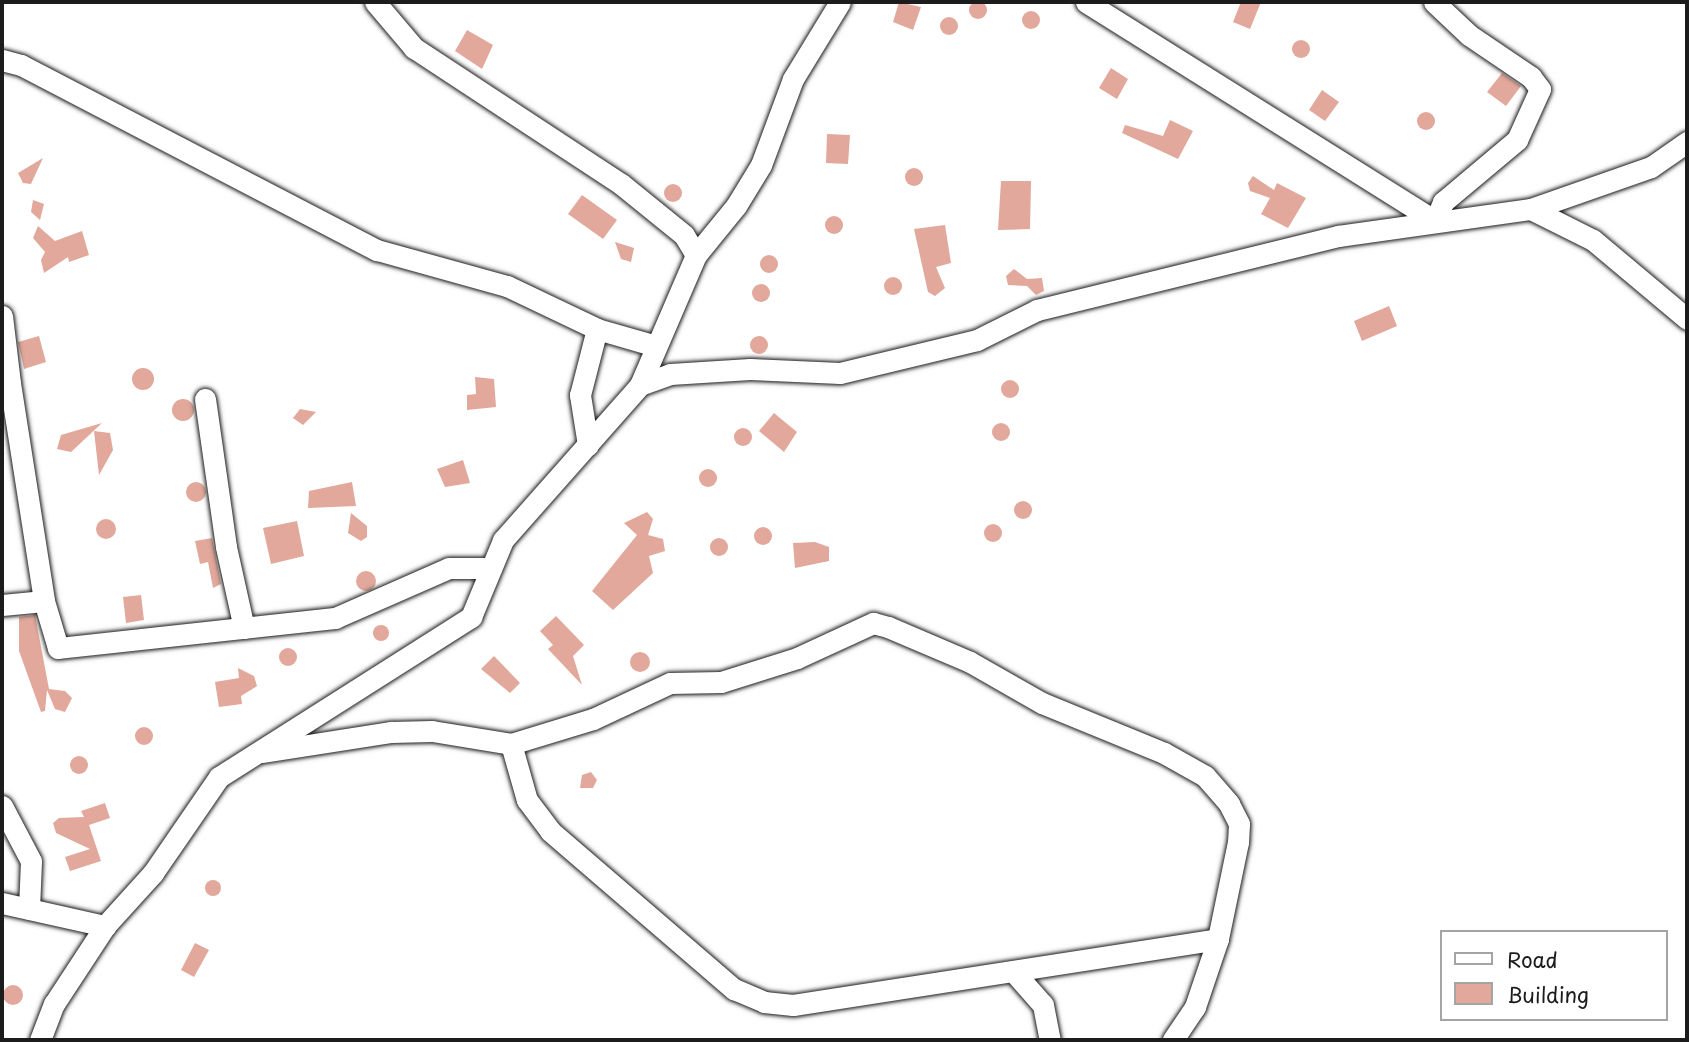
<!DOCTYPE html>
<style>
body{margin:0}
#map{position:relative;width:1689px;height:1042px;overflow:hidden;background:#fff;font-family:"Playpen Sans",sans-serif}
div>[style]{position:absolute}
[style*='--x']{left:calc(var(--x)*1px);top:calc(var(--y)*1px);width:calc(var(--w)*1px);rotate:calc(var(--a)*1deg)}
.building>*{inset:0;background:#e1a89b}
.round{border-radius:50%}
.roads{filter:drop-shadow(0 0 2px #1c1c1c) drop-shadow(0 0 2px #1c1c1c)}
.minor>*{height:21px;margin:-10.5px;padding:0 10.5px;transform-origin:10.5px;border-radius:10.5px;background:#fff}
span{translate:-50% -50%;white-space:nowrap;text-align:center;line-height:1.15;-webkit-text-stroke:5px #fff;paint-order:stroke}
.frame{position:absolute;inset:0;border:4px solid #1c1c1c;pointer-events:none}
.legend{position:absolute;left:1440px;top:930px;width:228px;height:91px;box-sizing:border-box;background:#fff;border:2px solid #a4a4a4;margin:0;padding:9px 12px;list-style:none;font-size:21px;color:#1c1c1c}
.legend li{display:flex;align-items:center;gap:14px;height:35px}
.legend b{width:35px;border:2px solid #a4a4a4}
</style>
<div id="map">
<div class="building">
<i class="round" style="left:969px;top:1px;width:18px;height:18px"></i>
<i style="clip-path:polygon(899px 2px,921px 7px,913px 30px,893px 22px)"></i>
<i style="clip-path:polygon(1241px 2px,1261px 2px,1250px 29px,1233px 22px)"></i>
<i class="round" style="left:1022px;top:11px;width:18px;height:18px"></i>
<i class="round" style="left:940px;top:17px;width:18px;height:18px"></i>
<i style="clip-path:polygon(467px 30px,493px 45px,482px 69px,455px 51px)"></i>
<i class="round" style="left:1292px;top:40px;width:18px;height:18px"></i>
<i style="clip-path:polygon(1111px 68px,1128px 79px,1117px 99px,1099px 88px)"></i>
<i style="clip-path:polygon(1502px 73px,1521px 86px,1506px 106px,1487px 92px)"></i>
<i style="clip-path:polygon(1322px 90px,1339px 102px,1325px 121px,1309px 110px)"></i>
<i class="round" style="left:1417px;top:112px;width:18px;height:18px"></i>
<i style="clip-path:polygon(1170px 120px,1193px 131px,1178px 159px,1122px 133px,1125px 125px,1163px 136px)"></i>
<i style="clip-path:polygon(827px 134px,850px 135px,848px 164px,826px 163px)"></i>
<i style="clip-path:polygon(43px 158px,31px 184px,23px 183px,18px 173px)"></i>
<i class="round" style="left:905px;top:168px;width:18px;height:18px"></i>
<i style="clip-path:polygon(1253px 176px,1274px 190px,1277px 183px,1306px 198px,1288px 228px,1261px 214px,1270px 198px,1250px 191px,1248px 183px)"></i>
<i style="clip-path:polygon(1001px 181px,1031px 181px,1030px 229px,998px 230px)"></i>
<i class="round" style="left:664px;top:184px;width:18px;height:18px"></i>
<i style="clip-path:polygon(582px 195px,617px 220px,603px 239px,568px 214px)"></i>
<i style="clip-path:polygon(33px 200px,44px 204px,40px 220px,31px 212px)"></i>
<i class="round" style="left:825px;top:216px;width:18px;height:18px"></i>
<i style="clip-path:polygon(945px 225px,951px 263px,936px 267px,945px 288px,935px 296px,928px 292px,914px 229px)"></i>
<i style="clip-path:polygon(38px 226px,55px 241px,82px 231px,89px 255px,69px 262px,68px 257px,44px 273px,41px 260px,45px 252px,33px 238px)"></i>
<i style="clip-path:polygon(615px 242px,634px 248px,631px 262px,621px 259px)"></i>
<i class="round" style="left:760px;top:255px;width:18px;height:18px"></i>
<i style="clip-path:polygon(1014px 269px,1027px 279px,1042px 278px,1044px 291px,1036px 295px,1027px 286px,1008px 285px,1006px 276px)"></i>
<i class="round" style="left:884px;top:277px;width:18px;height:18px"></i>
<i class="round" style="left:752px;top:284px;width:18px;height:18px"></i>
<i style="clip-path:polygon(1389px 306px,1397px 326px,1362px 341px,1354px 321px)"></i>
<i style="clip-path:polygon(39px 336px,46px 362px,24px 369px,18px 342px)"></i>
<i class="round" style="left:750px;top:336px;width:18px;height:18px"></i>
<i class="round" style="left:132px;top:368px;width:22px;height:22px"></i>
<i style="clip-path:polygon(475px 377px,494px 379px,496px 407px,467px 410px,467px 395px,476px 394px)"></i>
<i class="round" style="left:1001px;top:380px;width:18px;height:18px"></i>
<i class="round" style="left:172px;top:399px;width:22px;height:22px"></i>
<i style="clip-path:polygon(300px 409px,316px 412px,303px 425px,293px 418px)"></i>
<i style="clip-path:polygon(774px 413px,797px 432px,784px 452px,759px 431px)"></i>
<i style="clip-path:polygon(102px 423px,71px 452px,57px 449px,61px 435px)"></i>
<i class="round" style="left:992px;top:423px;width:18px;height:18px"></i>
<i class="round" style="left:734px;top:428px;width:18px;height:18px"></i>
<i style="clip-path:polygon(94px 431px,110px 433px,113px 450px,99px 475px)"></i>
<i style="clip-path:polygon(463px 460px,470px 483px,445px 487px,437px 469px)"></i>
<i class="round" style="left:699px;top:469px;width:18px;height:18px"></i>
<i style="clip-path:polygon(352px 482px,356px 506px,308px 508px,309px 491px)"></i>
<i class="round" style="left:186px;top:482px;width:20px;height:20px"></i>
<i class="round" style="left:1014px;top:501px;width:18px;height:18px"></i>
<i style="clip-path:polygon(647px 512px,653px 519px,648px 535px,663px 539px,665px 551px,649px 556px,653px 573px,613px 610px,592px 591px,637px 535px,624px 523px)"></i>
<i style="clip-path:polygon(351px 513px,367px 526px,367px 537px,361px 541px,348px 533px)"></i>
<i class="round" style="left:96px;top:519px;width:20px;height:20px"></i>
<i style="clip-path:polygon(297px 521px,304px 556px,271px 564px,263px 528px)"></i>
<i class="round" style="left:984px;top:524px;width:18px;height:18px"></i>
<i class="round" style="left:754px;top:527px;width:18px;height:18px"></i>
<i style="clip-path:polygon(212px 538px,221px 584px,213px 588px,208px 562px,200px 564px,195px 541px)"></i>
<i class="round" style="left:710px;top:538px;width:18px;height:18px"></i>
<i style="clip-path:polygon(815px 542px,829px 547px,829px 561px,795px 568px,793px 543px)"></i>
<i class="round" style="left:356px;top:571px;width:20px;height:20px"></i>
<i style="clip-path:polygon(141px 595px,144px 620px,126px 623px,123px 597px)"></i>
<i style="clip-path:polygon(35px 615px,49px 689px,65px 691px,72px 698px,65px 712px,55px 709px,47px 690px,45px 711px,41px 712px,19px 651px,19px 617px)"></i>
<i style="clip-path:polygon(556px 616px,584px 645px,573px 656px,582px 685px,548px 649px,553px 645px,540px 631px)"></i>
<i class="round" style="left:373px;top:625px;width:16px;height:16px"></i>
<i class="round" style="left:279px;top:648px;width:18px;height:18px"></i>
<i class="round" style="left:630px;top:652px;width:20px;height:20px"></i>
<i style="clip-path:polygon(494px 656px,520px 683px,510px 693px,481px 669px)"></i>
<i style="clip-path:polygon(238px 668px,254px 676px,257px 686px,241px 696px,242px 704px,219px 707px,215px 682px,239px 678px)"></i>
<i class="round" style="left:135px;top:727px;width:18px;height:18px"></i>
<i class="round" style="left:70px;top:756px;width:18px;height:18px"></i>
<i style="clip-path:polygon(591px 772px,597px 780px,593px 788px,580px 788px,582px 775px)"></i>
<i style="clip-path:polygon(105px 803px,110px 818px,89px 825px,101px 861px,70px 871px,65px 857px,90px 849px,56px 833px,53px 823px,59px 818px,84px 817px,81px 811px)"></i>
<i class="round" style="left:205px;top:880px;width:16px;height:16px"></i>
<i style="clip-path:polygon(195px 943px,209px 950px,194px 977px,181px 970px)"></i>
<i class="round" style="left:3px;top:985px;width:20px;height:20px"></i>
</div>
<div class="roads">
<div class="minor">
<i style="--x:1086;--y:2;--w:412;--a:32.1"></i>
<i style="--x:1435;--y:221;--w:21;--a:-67"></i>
<i style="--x:1443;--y:202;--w:97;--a:-40"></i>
<i style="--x:1517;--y:140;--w:56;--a:-65.7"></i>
<i style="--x:1540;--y:89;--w:15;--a:-127"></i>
<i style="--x:1531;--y:77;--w:75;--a:-145.9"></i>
<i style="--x:1469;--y:35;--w:48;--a:-136.7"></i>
<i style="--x:2;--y:60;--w:20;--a:15"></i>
<i style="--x:21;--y:65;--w:401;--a:27.5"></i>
<i style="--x:377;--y:250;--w:135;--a:15.5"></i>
<i style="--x:507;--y:286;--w:100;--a:25.5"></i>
<i style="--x:597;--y:329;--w:61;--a:16.1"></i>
<i style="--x:1531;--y:209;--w:127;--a:-19.3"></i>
<i style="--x:1651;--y:167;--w:44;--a:-34.8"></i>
<i style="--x:696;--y:255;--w:63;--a:-50.8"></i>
<i style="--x:736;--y:206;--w:48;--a:-58.6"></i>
<i style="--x:761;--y:165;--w:92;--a:-69.6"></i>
<i style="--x:793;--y:79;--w:90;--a:-58.6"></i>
<i style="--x:2;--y:316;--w:67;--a:83.2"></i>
<i style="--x:2;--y:385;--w:8;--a:-14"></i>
<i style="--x:10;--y:383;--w:221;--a:81.1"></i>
<i style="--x:640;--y:385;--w:32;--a:-20"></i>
<i style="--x:670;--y:374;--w:80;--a:-3.6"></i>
<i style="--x:750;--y:369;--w:90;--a:2.5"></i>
<i style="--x:840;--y:373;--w:141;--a:-13.5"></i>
<i style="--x:977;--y:340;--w:67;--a:-26.6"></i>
<i style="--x:1037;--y:310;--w:310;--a:-13.8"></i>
<i style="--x:1338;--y:236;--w:195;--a:-8"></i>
<i style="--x:1531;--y:209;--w:69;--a:26.6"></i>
<i style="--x:1593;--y:240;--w:123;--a:40"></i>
<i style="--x:205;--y:399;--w:149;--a:81.9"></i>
<i style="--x:226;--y:547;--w:83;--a:77.5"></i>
<i style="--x:588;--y:445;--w:51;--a:-99.1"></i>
<i style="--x:580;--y:395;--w:68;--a:-75.6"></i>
<i style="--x:2;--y:605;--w:42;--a:-5.4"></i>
<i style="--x:44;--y:601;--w:49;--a:73.4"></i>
<i style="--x:58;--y:648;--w:279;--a:-6.2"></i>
<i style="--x:335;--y:618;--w:124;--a:-23.7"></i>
<i style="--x:449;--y:568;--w:42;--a:0"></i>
<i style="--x:511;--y:744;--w:58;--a:74.1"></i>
<i style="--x:527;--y:800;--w:39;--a:53"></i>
<i style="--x:550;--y:831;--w:243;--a:40.7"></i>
<i style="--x:734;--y:989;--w:33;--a:23"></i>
<i style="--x:764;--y:1002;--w:29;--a:6"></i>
<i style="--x:793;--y:1005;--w:430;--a:-8.8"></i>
<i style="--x:263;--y:752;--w:130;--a:-8.9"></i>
<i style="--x:391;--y:732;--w:41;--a:-1.4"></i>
<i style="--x:432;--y:731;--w:80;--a:9.3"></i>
<i style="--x:511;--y:744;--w:86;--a:-17"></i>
<i style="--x:593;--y:719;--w:85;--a:-25.1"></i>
<i style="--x:670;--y:683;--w:51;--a:-1.1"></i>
<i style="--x:721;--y:682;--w:80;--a:-17.5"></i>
<i style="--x:797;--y:658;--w:84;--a:-24.7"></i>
<i style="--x:873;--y:623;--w:16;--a:15"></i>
<i style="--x:888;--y:627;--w:89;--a:23.1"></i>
<i style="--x:970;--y:662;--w:83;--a:29.7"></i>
<i style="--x:1042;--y:703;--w:132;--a:22.3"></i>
<i style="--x:1164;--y:753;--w:47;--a:29.3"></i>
<i style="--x:1205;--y:776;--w:37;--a:49"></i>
<i style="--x:1229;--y:804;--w:22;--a:63"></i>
<i style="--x:1239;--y:824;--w:18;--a:93"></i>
<i style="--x:1238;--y:842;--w:99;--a:101.7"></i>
<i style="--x:1218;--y:939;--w:72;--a:108.7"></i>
<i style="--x:1195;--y:1007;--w:40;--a:124"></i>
<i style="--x:2;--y:806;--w:62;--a:62.2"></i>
<i style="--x:31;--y:861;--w:48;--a:92.4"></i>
<i style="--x:2;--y:903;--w:106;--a:12.6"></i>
<i style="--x:1013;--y:971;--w:45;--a:48.6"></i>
<i style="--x:1043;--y:1005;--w:36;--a:79"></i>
<i style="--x:40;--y:1040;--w:39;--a:-69"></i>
<i style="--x:54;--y:1004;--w:93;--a:-56.8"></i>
<i style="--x:105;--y:926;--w:72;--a:-47.8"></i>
<i style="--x:153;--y:873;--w:116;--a:-55.5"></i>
<i style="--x:219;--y:777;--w:299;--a:-32.4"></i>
<i style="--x:471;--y:617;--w:83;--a:-67.4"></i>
<i style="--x:503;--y:540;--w:207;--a:-48.5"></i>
<i style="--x:640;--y:385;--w:142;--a:-66.7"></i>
<i style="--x:696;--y:255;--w:23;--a:-121"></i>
<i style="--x:684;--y:235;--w:81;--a:-141"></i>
<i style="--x:621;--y:184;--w:248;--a:-146.7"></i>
<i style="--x:414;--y:48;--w:60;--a:-130.3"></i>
</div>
</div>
<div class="frame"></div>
<ul class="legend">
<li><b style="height:9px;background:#fff"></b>Road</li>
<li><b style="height:19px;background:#e1a89b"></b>Building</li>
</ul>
</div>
